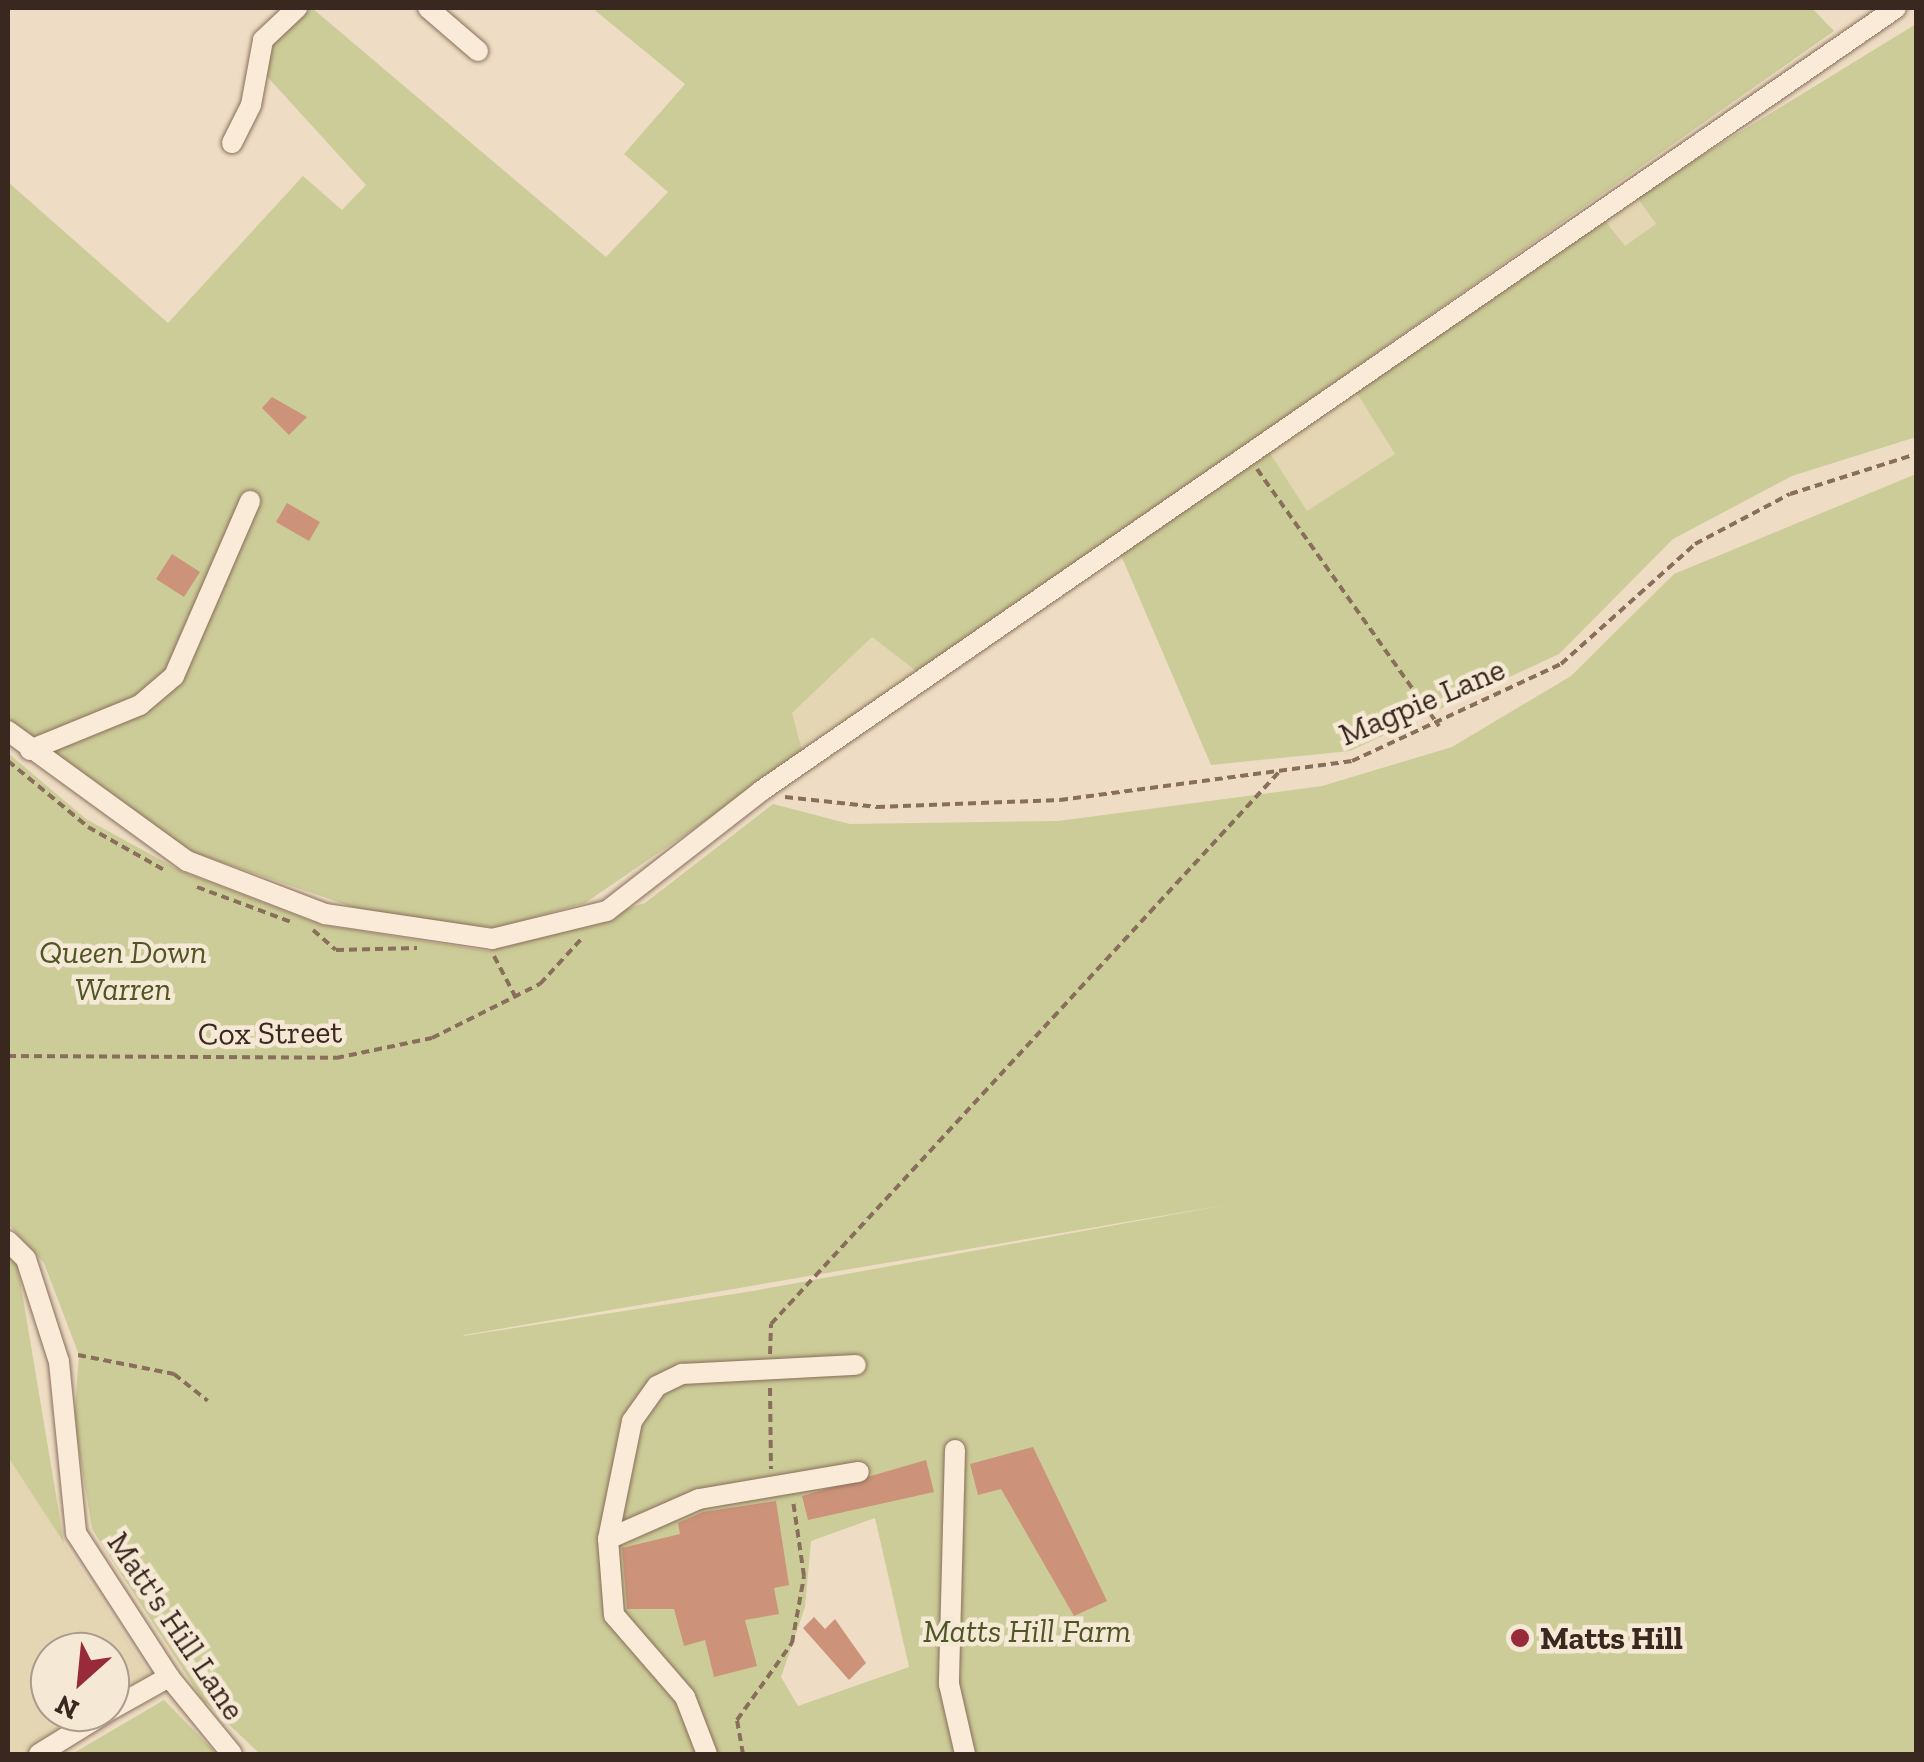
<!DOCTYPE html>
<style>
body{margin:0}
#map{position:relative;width:1924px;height:1762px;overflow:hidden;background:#eeddc4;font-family:"Zilla Slab",serif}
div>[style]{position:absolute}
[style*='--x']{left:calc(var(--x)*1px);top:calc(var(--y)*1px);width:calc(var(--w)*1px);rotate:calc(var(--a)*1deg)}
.farmland>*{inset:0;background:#e4d6b2}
.green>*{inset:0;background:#cccc98}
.building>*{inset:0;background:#cc927a}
.path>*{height:4px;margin-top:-2px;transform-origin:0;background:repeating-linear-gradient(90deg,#896e5b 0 8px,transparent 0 13px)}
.roads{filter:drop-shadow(0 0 2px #896e5b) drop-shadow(0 0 2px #896e5b)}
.minor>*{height:20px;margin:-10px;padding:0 10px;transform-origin:10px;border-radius:10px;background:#f9ebd8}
.dots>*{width:28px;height:28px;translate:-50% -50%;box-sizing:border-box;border:5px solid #f5e8d4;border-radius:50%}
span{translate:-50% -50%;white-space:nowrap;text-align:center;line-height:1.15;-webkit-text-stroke:9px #f5e8d4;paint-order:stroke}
.street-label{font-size:32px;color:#39281f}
.park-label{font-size:32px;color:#4f5525;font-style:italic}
.poi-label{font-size:32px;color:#39281f;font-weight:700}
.left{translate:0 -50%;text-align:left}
.frame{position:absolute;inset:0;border:10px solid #39281f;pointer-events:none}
.north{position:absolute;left:30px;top:1632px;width:100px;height:100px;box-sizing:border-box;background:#f5e8d4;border:2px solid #aa9b8c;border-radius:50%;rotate:207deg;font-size:28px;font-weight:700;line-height:40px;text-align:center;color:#39281f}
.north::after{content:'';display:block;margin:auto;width:35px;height:45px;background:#982b39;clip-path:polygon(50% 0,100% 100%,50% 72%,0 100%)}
</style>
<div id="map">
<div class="farmland">
<i style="clip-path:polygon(1636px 196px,1656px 224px,1624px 247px,1604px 219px)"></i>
<i style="clip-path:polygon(1355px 390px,1396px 454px,1307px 512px,1268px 450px)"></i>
<i style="clip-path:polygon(872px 637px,920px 674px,803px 754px,791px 714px)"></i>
<i style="clip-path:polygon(8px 1457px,150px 1675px,110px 1702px,110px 1652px,50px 1652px,50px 1712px,95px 1712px,32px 1754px,8px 1754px)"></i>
</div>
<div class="green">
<i style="clip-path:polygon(312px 8px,606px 257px,668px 192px,624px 154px,685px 84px,592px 8px,1812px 8px,1834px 31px,920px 674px,872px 637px,792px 713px,803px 754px,585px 903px,496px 928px,373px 914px,192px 852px,104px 802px,8px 719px,8px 182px,168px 323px,303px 176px,342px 210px,366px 185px,262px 71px,271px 42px)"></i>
<i style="clip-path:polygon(1916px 24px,1916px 437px,1792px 476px,1673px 539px,1559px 654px,1350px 751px,1211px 765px,1120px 553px,1268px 450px,1307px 511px,1395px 454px,1355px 390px,1604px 219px,1625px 246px,1656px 224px,1636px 196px)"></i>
<i style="clip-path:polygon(evenodd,1916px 474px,1916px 1754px,260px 1754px,202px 1699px,92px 1529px,74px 1420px,79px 1355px,44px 1263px,8px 1224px,8px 753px,86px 819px,183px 872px,322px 925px,488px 951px,645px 903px,773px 804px,850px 824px,1058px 821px,1322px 786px,1452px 747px,1571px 676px,1674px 574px,1916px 474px,1231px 1204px,753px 1291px,463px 1336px,464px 1335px,1231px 1204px,1916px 474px,875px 1518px,909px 1667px,798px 1706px,781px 1677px,805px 1607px,811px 1541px,875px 1518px)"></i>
<i style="clip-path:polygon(8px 1252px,17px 1262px,64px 1543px,8px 1457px)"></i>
<i style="clip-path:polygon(164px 1700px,217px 1754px,72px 1754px)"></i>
</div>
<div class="building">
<i style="clip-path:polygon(272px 397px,307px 417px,289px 435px,262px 408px)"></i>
<i style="clip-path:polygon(287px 503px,320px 522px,309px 541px,276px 522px)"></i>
<i style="clip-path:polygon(172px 554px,200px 572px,184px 597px,156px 579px)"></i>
<i style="clip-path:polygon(1033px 1447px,1107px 1601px,1074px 1616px,1001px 1489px,978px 1495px,970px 1464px)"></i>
<i style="clip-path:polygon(926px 1460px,934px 1492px,808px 1520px,802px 1496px)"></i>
<i style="clip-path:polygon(776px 1501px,789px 1585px,774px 1588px,779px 1614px,745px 1620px,757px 1666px,714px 1677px,705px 1640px,684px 1646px,674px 1609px,627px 1609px,622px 1548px,680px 1534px,678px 1523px,703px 1512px)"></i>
<i style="clip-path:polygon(814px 1617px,825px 1629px,835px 1619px,866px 1663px,849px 1680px,803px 1628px)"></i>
</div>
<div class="path">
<i style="--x:1257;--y:469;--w:315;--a:54.7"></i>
<i style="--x:8;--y:761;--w:104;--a:39.5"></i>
<i style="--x:88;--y:827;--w:90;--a:29.4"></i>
<i style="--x:785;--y:797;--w:93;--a:6.2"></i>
<i style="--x:877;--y:807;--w:183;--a:-2.2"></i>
<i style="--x:1060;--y:800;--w:295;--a:-7.6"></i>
<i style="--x:1352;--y:761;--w:230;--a:-24.9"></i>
<i style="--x:1561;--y:664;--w:180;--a:-41.8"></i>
<i style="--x:1695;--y:544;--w:107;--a:-27.8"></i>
<i style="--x:1790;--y:494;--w:132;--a:-17.6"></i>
<i style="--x:197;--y:887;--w:100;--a:20.4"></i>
<i style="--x:313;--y:930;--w:30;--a:41"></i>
<i style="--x:336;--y:950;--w:81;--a:-1.4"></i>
<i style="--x:494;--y:956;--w:45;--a:62.3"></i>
<i style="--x:8;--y:1056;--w:328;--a:0.3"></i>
<i style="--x:336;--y:1058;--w:98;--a:-11.8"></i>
<i style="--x:432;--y:1038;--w:121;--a:-26.6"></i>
<i style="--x:540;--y:984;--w:64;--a:-47.5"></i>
<i style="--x:770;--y:1354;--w:30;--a:-88"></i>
<i style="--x:771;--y:1324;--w:750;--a:-47.38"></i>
<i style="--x:78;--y:1355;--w:98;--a:11.2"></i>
<i style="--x:174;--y:1374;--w:43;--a:38.5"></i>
<i style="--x:770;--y:1388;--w:81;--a:89.3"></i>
<i style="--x:743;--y:1754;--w:35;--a:-100"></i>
<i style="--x:737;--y:1720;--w:95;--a:-54.5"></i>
<i style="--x:792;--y:1643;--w:68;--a:-79.8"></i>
<i style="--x:804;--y:1576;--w:76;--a:-98.3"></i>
</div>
<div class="roads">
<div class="minor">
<i style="--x:428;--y:8;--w:66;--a:40.7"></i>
<i style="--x:232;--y:143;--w:42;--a:-63.4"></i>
<i style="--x:251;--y:105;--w:66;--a:-79.5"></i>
<i style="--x:263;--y:40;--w:47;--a:-43.3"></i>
<i style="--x:8;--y:731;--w:221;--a:36"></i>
<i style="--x:187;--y:861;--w:148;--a:21"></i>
<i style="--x:325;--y:914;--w:169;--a:8.5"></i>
<i style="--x:492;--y:939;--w:118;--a:-13.7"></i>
<i style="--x:607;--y:911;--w:195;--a:-37.9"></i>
<i style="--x:761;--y:791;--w:1379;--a:-34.6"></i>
<i style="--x:30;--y:750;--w:119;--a:-22.2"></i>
<i style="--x:140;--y:705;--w:45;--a:-40.5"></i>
<i style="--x:174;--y:676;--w:191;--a:-66.5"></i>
<i style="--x:8;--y:1241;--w:25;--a:45"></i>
<i style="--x:26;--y:1259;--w:108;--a:72.2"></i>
<i style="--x:59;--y:1362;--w:172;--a:84.3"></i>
<i style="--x:76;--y:1533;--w:171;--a:57.1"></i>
<i style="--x:169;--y:1677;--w:99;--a:50.7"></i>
<i style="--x:955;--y:1450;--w:234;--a:91.5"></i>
<i style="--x:949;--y:1684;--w:72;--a:77.1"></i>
<i style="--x:608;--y:1539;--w:99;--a:-23.7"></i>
<i style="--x:699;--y:1499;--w:162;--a:-9.6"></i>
<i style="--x:110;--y:1710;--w:68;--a:-29.2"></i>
<i style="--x:39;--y:1754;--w:80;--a:-31.7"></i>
<i style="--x:707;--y:1754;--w:61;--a:-111.1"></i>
<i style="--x:685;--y:1697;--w:108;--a:-130.9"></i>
<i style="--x:614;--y:1615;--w:76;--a:-94.5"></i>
<i style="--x:608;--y:1539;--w:120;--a:-78.5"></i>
<i style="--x:632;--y:1421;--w:43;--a:-54.5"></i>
<i style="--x:657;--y:1386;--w:28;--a:-26"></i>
<i style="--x:682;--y:1374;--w:174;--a:-3"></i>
</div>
</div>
<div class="dots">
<i style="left:1520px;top:1638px;background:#982b39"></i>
</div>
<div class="street-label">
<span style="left:1422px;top:702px;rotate:-23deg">Magpie Lane</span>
<span style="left:270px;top:1033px;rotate:-1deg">Cox Street</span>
<span style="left:176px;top:1626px;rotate:56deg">Matt's Hill Lane</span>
</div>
<div class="park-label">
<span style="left:123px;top:971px">Queen Down<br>Warren</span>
<span style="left:1027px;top:1631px">Matts Hill Farm</span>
</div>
<div class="poi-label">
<span class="left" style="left:1540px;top:1638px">Matts Hill</span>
</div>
<div class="frame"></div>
<div class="north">N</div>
</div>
